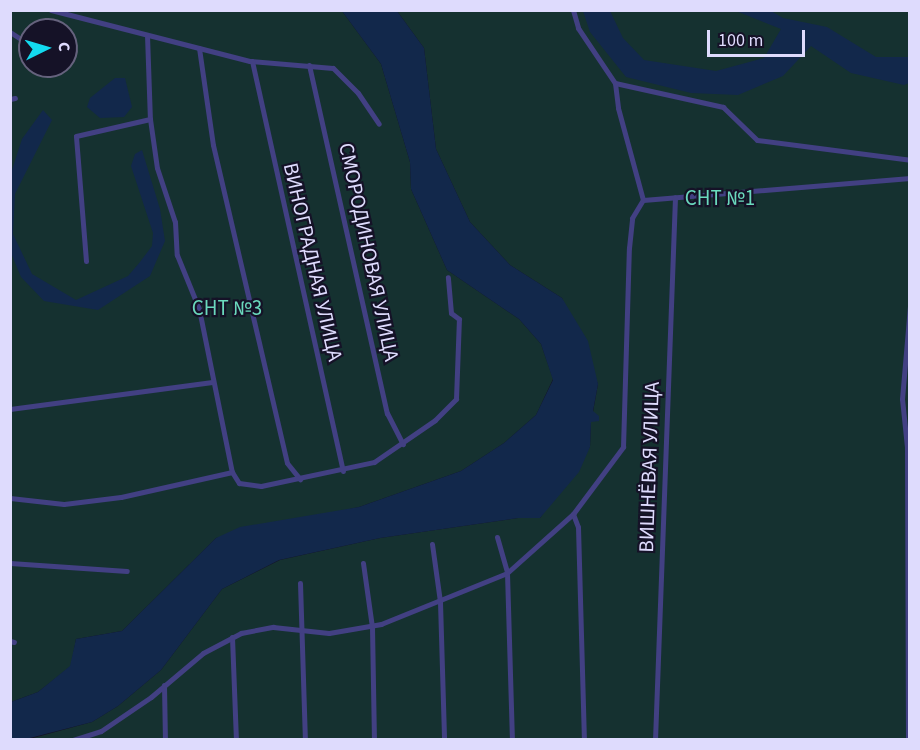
<!DOCTYPE html>
<meta charset="utf-8">
<style>
body{margin:0}
#map{position:relative;width:920px;height:750px;overflow:hidden;background:#151227;font-family:"Source Sans 3",sans-serif}
div>[style]{position:absolute}
[style*='--x']{left:calc(var(--x)*1px);top:calc(var(--y)*1px);width:calc(var(--w)*1px);rotate:calc(var(--a)*1deg)}
.green>*{inset:0;background:#153130}
.water>*{inset:0;background:#12284b}
.minor>*{height:5px;margin:-2.5px;padding:0 2.5px;transform-origin:2.5px;border-radius:2.5px;background:#424083}
span{translate:-50% -50%;white-space:nowrap;text-align:center;line-height:1.15;-webkit-text-stroke:4.5px #151227;paint-order:stroke}
.park-label{font-size:21px;color:#6ad9bd}
.street-label{font-size:21px;color:#dedbfd}
.frame{position:absolute;inset:0;border:12px solid #dedbfd;pointer-events:none}
.north{position:absolute;left:18px;top:18px;width:60px;height:60px;box-sizing:border-box;background:#151227;border:2px solid #65627d;border-radius:50%;rotate:85deg;font-size:16px;font-weight:700;line-height:24px;text-align:center;color:#dedbfd}
.north::after{content:'';display:block;margin:auto;width:21px;height:27px;background:#13daf0;clip-path:polygon(50% 0,100% 100%,50% 72%,0 100%)}
.scale{position:absolute;left:707px;top:30px;width:98px;height:27px;box-sizing:border-box;border:3px solid #dedbfd;border-top:0;padding-left:8px;font-size:18px;line-height:21px;white-space:nowrap;color:#dedbfd;-webkit-text-stroke:4px #151227;paint-order:stroke}
</style>
<div id="map">
<div class="green">
<i style="clip-path:polygon(evenodd,11px 11px,342px 11px,381px 64px,410px 162px,411px 189px,447px 270px,519px 319px,541px 344px,553px 379px,536px 415px,504px 443px,461px 471px,359px 507px,216px 538px,122px 631px,76px 639px,71px 666px,38px 692px,11px 702px,11px 11px,30px 30px,66px 30px,66px 66px,30px 66px,30px 30px)"></i>
<i style="clip-path:polygon(397px 11px,909px 11px,909px 739px,26px 740px,92px 722px,118px 706px,161px 670px,222px 589px,280px 560px,380px 538px,518px 518px,540px 518px,590px 447px,591px 421px,599px 421px,593px 412px,598px 384px,562px 298px,510px 265px,470px 222px,436px 149px,424px 48px)"></i>
</div>
<div class="water">
<i style="clip-path:polygon(342px 11px,397px 11px,424px 48px,436px 149px,470px 222px,510px 265px,562px 298px,588px 341px,598px 384px,593px 411px,599px 416px,599px 421px,591px 422px,590px 447px,579px 472px,540px 518px,518px 518px,380px 538px,279px 560px,222px 589px,161px 670px,118px 706px,92px 722px,26px 739px,11px 739px,11px 702px,38px 692px,70px 666px,76px 639px,122px 631px,216px 538px,240px 527px,359px 507px,461px 471px,504px 443px,536px 415px,553px 380px,541px 344px,519px 319px,447px 270px,411px 189px,410px 162px,381px 64px)"></i>
<i style="clip-path:polygon(583px 11px,610px 11px,623px 38px,644px 60px,716px 71px,764px 58px,781px 29px,736px 11px,771px 11px,783px 18px,827px 27px,876px 57px,909px 57px,909px 83px,904px 85px,851px 73px,811px 46px,783px 76px,738px 95px,691px 93px,626px 77px,590px 32px)"></i>
<i style="clip-path:polygon(115px 78px,125px 78px,132px 107px,124px 117px,100px 118px,87px 107px,90px 98px)"></i>
<i style="clip-path:polygon(43px 110px,52px 120px,15px 194px,13px 234px,32px 274px,76px 300px,128px 276px,140px 262px,152px 246px,153px 233px,131px 166px,135px 154px,142px 150px,160px 209px,165px 241px,150px 276px,98px 310px,44px 301px,21px 277px,11px 253px,11px 173px,22px 139px)"></i>
</div>
<div class="minor">
<i style="--x:51;--y:10;--w:205;--a:14.4"></i>
<i style="--x:250;--y:61;--w:83;--a:4.8"></i>
<i style="--x:333;--y:68;--w:35;--a:45"></i>
<i style="--x:358;--y:93;--w:37;--a:56"></i>
<i style="--x:573;--y:10;--w:19;--a:74"></i>
<i style="--x:578;--y:28;--w:66;--a:56.1"></i>
<i style="--x:615;--y:83;--w:111;--a:12.5"></i>
<i style="--x:723;--y:107;--w:47;--a:44.1"></i>
<i style="--x:757;--y:140;--w:154;--a:7.4"></i>
<i style="--x:10;--y:32;--w:24;--a:33"></i>
<i style="--x:147;--y:35;--w:84;--a:88"></i>
<i style="--x:150;--y:119;--w:49;--a:81.9"></i>
<i style="--x:157;--y:168;--w:57;--a:71.6"></i>
<i style="--x:175;--y:222;--w:33;--a:87"></i>
<i style="--x:177;--y:255;--w:58;--a:67.8"></i>
<i style="--x:199;--y:309;--w:166;--a:78.6"></i>
<i style="--x:199;--y:48;--w:98;--a:81.8"></i>
<i style="--x:213;--y:145;--w:326;--a:76.9"></i>
<i style="--x:287;--y:463;--w:21;--a:51"></i>
<i style="--x:252;--y:61;--w:420;--a:77.5"></i>
<i style="--x:309;--y:65;--w:357;--a:77.4"></i>
<i style="--x:387;--y:413;--w:35;--a:63"></i>
<i style="--x:615;--y:83;--w:25;--a:83"></i>
<i style="--x:618;--y:108;--w:95;--a:74.8"></i>
<i style="--x:10;--y:99;--w:5;--a:-11"></i>
<i style="--x:86;--y:261;--w:125;--a:-94.6"></i>
<i style="--x:76;--y:136;--w:76;--a:-12.9"></i>
<i style="--x:10;--y:409;--w:204;--a:-7.6"></i>
<i style="--x:10;--y:498;--w:54;--a:6.3"></i>
<i style="--x:64;--y:504;--w:57;--a:-7"></i>
<i style="--x:121;--y:497;--w:114;--a:-12.7"></i>
<i style="--x:232;--y:472;--w:13;--a:58"></i>
<i style="--x:239;--y:483;--w:22;--a:8"></i>
<i style="--x:261;--y:486;--w:116;--a:-12"></i>
<i style="--x:374;--y:462;--w:74;--a:-34.5"></i>
<i style="--x:435;--y:420;--w:30;--a:-45"></i>
<i style="--x:456;--y:399;--w:80;--a:-87.9"></i>
<i style="--x:459;--y:319;--w:10;--a:-143"></i>
<i style="--x:451;--y:313;--w:36;--a:-95"></i>
<i style="--x:573;--y:514;--w:14;--a:69"></i>
<i style="--x:578;--y:527;--w:213;--a:88.4"></i>
<i style="--x:497;--y:537;--w:37;--a:74"></i>
<i style="--x:507;--y:573;--w:167;--a:88.3"></i>
<i style="--x:432;--y:544;--w:59;--a:82.1"></i>
<i style="--x:440;--y:602;--w:138;--a:88.3"></i>
<i style="--x:10;--y:563;--w:117;--a:3.9"></i>
<i style="--x:363;--y:563;--w:65;--a:82"></i>
<i style="--x:372;--y:627;--w:113;--a:89"></i>
<i style="--x:300;--y:583;--w:157;--a:88.2"></i>
<i style="--x:232;--y:637;--w:103;--a:87.8"></i>
<i style="--x:10;--y:641;--w:4;--a:14"></i>
<i style="--x:164;--y:685;--w:55;--a:89"></i>
<i style="--x:73;--y:740;--w:29;--a:-18"></i>
<i style="--x:101;--y:731;--w:60;--a:-34.2"></i>
<i style="--x:151;--y:697;--w:68;--a:-40.2"></i>
<i style="--x:203;--y:653;--w:43;--a:-27.8"></i>
<i style="--x:241;--y:633;--w:33;--a:-11"></i>
<i style="--x:273;--y:627;--w:56;--a:6.1"></i>
<i style="--x:329;--y:633;--w:53;--a:-9.8"></i>
<i style="--x:381;--y:624;--w:136;--a:-22"></i>
<i style="--x:507;--y:573;--w:89;--a:-41.8"></i>
<i style="--x:573;--y:514;--w:84;--a:-53.3"></i>
<i style="--x:623;--y:447;--w:199;--a:-88.3"></i>
<i style="--x:629;--y:248;--w:30;--a:-84"></i>
<i style="--x:632;--y:218;--w:21;--a:-59"></i>
<i style="--x:643;--y:200;--w:268;--a:-4.7"></i>
<i style="--x:655;--y:740;--w:543;--a:-87.89"></i>
<i style="--x:908;--y:740;--w:293;--a:-90.2"></i>
<i style="--x:907;--y:447;--w:48;--a:-95.9"></i>
<i style="--x:902;--y:399;--w:94;--a:-85.1"></i>
</div>
<div class="park-label">
<span style="left:720px;top:198px">СНТ №1</span>
<span style="left:227px;top:308px">СНТ №3</span>
</div>
<div class="street-label">
<span style="left:369px;top:252px;rotate:78deg">СМОРОДИНОВАЯ УЛИЦА</span>
<span style="left:313px;top:262px;rotate:77deg">ВИНОГРАДНАЯ УЛИЦА</span>
<span style="left:649px;top:467px;rotate:-88deg">ВИШНЁВАЯ УЛИЦА</span>
</div>
<div class="frame"></div>
<div class="north">С</div>
<div class="scale">100 m</div>
</div>
